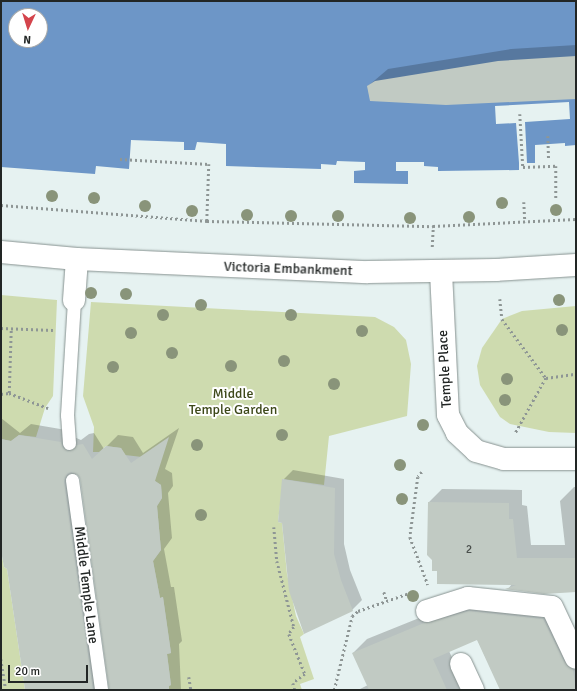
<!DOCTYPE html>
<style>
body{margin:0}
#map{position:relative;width:577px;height:691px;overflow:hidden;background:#e6f2f1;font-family:Signika,sans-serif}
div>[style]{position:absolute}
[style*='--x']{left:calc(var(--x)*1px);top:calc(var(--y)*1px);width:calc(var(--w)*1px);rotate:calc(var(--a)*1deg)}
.green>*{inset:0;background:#cedbaf}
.water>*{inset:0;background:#6d96c7}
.pier>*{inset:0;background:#e6f2f1}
.shadow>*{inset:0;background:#0003}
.building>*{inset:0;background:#c1cac3}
.path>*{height:2.5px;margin-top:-1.25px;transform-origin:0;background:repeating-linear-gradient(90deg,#8e9695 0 2px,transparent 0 5px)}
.roads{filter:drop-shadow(0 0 1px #879290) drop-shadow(0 0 1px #879290)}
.service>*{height:13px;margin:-6.5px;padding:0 6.5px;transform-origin:6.5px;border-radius:6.5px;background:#fff}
.minor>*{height:22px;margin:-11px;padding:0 11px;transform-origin:11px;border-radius:11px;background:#fff}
.primary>*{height:22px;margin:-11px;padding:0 11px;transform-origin:11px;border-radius:11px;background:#fff}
.trees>*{width:12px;height:12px;margin:-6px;border-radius:50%;background:#89947a}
span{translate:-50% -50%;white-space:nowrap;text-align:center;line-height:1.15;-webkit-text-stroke:4px #fff;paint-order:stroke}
.number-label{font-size:12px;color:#4a4f4c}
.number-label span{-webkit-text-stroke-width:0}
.street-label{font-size:14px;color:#222625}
.park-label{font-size:14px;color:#3d4819}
.frame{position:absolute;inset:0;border:2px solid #222625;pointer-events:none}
.north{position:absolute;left:8px;top:8px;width:40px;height:40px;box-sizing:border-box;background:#fff;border:1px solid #a7a8a8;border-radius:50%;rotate:184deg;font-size:11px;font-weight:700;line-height:16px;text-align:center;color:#222625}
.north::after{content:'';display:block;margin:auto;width:14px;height:18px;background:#d4444c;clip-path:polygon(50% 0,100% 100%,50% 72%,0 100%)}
.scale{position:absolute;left:8px;top:665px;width:80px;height:18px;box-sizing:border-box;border:2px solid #222625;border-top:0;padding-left:5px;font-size:12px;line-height:14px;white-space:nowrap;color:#222625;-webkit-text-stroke:3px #fff;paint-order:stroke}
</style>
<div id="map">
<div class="green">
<i style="clip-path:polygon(1px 295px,57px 300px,53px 396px,45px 408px,36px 437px,19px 435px,11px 441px,1px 439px)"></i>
<i style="clip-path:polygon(91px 302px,375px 317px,394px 327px,406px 340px,411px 364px,407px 416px,329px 436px,324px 485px,283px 479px,278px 522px,282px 523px,287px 574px,296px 616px,304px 634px,300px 637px,314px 679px,300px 684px,302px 690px,169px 690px,169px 686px,171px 685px,167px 654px,171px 653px,163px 597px,160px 598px,153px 561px,161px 550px,157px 506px,162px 498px,161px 485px,155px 481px,142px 457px,125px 455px,121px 448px,106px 446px,99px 452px,93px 452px,94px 427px,83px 396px)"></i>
<i style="clip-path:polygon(576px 306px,576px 433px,549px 432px,510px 424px,500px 417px,480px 385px,477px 366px,482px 348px,502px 319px,522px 311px)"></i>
<i style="clip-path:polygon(1px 551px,4px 567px,7px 569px,25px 690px,1px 690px)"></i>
</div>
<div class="water">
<i style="clip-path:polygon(evenodd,1px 1px,576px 1px,576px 145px,565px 146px,565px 143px,535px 145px,535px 163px,519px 163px,519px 170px,438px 171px,438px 167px,424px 166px,424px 162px,396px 162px,396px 171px,408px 171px,408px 184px,354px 183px,354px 171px,365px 170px,365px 162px,337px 161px,336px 165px,321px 164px,321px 169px,226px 166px,226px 144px,197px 142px,195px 150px,184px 150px,184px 142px,131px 140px,129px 169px,96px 166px,95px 174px,1px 167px,1px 1px,16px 16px,40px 16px,40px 40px,16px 40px,16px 16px)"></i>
</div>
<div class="pier">
<i style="clip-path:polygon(569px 102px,570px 119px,525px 122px,527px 163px,519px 163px,516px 123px,496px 124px,495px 106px)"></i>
</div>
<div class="shadow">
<i style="clip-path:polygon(576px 45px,576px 97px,368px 86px,388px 69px,511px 49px)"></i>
<i style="clip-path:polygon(1px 418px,20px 433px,31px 424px,72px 431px,74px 437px,81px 440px,89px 434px,94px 433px,104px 449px,118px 435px,133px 437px,143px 453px,179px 428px,165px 469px,172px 473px,173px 486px,168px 493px,172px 538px,164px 549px,171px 587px,174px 587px,182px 641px,179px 644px,181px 690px,112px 690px,81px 479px,76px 473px,102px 666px,99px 690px,26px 690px,8px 568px,1px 550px)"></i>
<i style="clip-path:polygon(293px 470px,344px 479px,344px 544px,350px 570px,362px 600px,352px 610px,283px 480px)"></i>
<i style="clip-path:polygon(574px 487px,576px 487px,576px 591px,508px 589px,512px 584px,438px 570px,429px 502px,442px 489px,522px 490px,522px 505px,527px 506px,531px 545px,565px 545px,560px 501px)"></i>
<i style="clip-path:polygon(556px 605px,576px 645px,576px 690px,501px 690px,477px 639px,449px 651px,467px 690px,358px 690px,368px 685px,353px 653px,367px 639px,439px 610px)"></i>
</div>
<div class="building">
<i style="clip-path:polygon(576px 56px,576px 99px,446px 105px,370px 101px,367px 86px,375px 81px,498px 61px)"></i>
<i style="clip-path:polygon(19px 435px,61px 442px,63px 448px,69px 451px,77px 445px,83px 444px,92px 459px,106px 446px,121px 448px,131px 463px,169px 437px,155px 481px,161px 485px,162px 498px,157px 506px,161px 550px,153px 561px,160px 598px,163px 597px,171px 653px,167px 654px,171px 685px,169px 686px,169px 690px,109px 690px,80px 479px,78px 475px,71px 472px,67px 474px,64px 481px,93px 690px,25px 690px,7px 569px,4px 567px,1px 551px,1px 439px,11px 441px)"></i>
<i style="clip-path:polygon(282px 479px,335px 488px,334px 554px,341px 580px,353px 611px,304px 634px,289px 591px,282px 523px,278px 522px)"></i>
<i style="clip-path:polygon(428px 502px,509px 503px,509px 519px,513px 519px,517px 558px,576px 558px,576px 592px,544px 594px,505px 589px,516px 585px,437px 584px,437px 571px,432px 571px,432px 560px,427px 555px)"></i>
<i style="clip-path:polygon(469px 611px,543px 619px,565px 663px,573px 670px,576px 690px,500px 690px,477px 640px,433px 659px,447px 690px,369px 690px,352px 653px,424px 623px)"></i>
</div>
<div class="path">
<i style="--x:520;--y:114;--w:53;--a:86.8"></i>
<i style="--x:523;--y:167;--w:33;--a:-2"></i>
<i style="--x:556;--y:166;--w:34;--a:90"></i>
<i style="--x:548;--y:136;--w:23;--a:88"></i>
<i style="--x:120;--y:159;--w:89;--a:3.2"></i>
<i style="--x:209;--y:164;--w:57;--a:92"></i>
<i style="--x:524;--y:202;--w:20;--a:87"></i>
<i style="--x:1;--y:205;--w:207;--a:4.4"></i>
<i style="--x:207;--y:221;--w:226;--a:1.3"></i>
<i style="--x:433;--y:226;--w:143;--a:-2.8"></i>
<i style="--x:432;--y:247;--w:21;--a:-87"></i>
<i style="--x:500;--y:299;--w:20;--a:84"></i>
<i style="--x:502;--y:319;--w:74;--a:53.3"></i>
<i style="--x:546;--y:378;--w:64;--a:119"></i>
<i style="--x:1;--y:328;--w:52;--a:2.2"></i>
<i style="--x:546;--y:378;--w:30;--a:-8"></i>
<i style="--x:9;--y:393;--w:65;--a:-88.2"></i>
<i style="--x:1;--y:394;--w:8;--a:-7"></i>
<i style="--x:9;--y:393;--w:42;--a:21"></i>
<i style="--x:422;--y:472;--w:6;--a:129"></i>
<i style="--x:418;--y:477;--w:61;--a:97.6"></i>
<i style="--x:410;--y:537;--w:51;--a:69.4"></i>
<i style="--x:274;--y:527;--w:34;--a:85"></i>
<i style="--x:277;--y:561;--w:68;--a:75.6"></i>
<i style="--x:294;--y:627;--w:9;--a:126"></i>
<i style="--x:289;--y:634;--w:43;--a:68.2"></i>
<i style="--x:305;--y:674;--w:15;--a:143"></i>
<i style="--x:293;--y:683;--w:7;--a:74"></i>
<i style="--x:384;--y:592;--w:9;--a:72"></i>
<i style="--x:1;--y:659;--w:31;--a:81"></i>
<i style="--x:189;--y:677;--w:13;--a:81"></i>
<i style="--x:334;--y:690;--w:76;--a:-76.3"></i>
<i style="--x:352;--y:616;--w:8;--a:-40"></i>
<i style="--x:358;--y:611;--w:54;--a:-19.4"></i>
</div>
<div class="roads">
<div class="service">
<i style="--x:69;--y:443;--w:28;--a:-94"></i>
<i style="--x:67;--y:415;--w:115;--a:-86.5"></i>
<i style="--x:72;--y:480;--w:212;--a:82.1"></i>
</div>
<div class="minor">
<i style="--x:441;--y:272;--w:143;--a:87.2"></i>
<i style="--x:448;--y:415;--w:20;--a:63"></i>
<i style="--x:457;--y:433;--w:26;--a:43"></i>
<i style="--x:476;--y:451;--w:29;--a:16"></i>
<i style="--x:504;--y:459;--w:72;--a:0"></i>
<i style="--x:74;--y:300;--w:41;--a:-85.8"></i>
<i style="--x:427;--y:611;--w:43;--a:-17.6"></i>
<i style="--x:468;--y:598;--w:84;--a:6.1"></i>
<i style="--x:552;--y:607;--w:56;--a:64.8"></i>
<i style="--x:461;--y:664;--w:29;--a:65"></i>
</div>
<div class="primary">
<i style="--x:1;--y:252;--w:76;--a:5.3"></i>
<i style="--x:77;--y:259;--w:291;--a:2.6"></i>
<i style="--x:368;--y:272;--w:128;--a:-0.9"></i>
<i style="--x:496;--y:270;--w:80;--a:-3.6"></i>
</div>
</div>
<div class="trees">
<i style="left:52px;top:196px"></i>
<i style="left:94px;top:198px"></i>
<i style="left:502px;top:203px"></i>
<i style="left:145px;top:206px"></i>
<i style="left:556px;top:210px"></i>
<i style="left:192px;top:211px"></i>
<i style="left:247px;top:215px"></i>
<i style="left:291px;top:216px"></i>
<i style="left:338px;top:216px"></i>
<i style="left:469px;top:217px"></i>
<i style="left:410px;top:218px"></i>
<i style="left:91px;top:293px"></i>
<i style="left:126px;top:294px"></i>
<i style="left:559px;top:300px"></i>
<i style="left:201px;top:305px"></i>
<i style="left:163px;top:315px"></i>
<i style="left:291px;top:315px"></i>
<i style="left:562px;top:330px"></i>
<i style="left:362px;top:331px"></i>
<i style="left:131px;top:333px"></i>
<i style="left:172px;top:353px"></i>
<i style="left:284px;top:361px"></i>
<i style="left:231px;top:366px"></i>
<i style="left:113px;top:367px"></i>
<i style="left:507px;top:379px"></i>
<i style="left:334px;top:384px"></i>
<i style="left:505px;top:400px"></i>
<i style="left:423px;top:425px"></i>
<i style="left:282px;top:435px"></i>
<i style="left:197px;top:445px"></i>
<i style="left:400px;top:465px"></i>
<i style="left:402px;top:499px"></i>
<i style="left:201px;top:515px"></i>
<i style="left:413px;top:596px"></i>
</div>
<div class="number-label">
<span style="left:469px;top:550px">2</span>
</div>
<div class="street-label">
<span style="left:288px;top:269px;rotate:2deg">Victoria Embankment</span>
<span style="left:445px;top:369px;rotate:-93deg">Temple Place</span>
<span style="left:86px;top:585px;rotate:83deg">Middle Temple Lane</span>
</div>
<div class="park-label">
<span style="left:233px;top:402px">Middle<br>Temple Garden</span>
</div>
<div class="frame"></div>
<div class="north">N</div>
<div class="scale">20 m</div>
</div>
